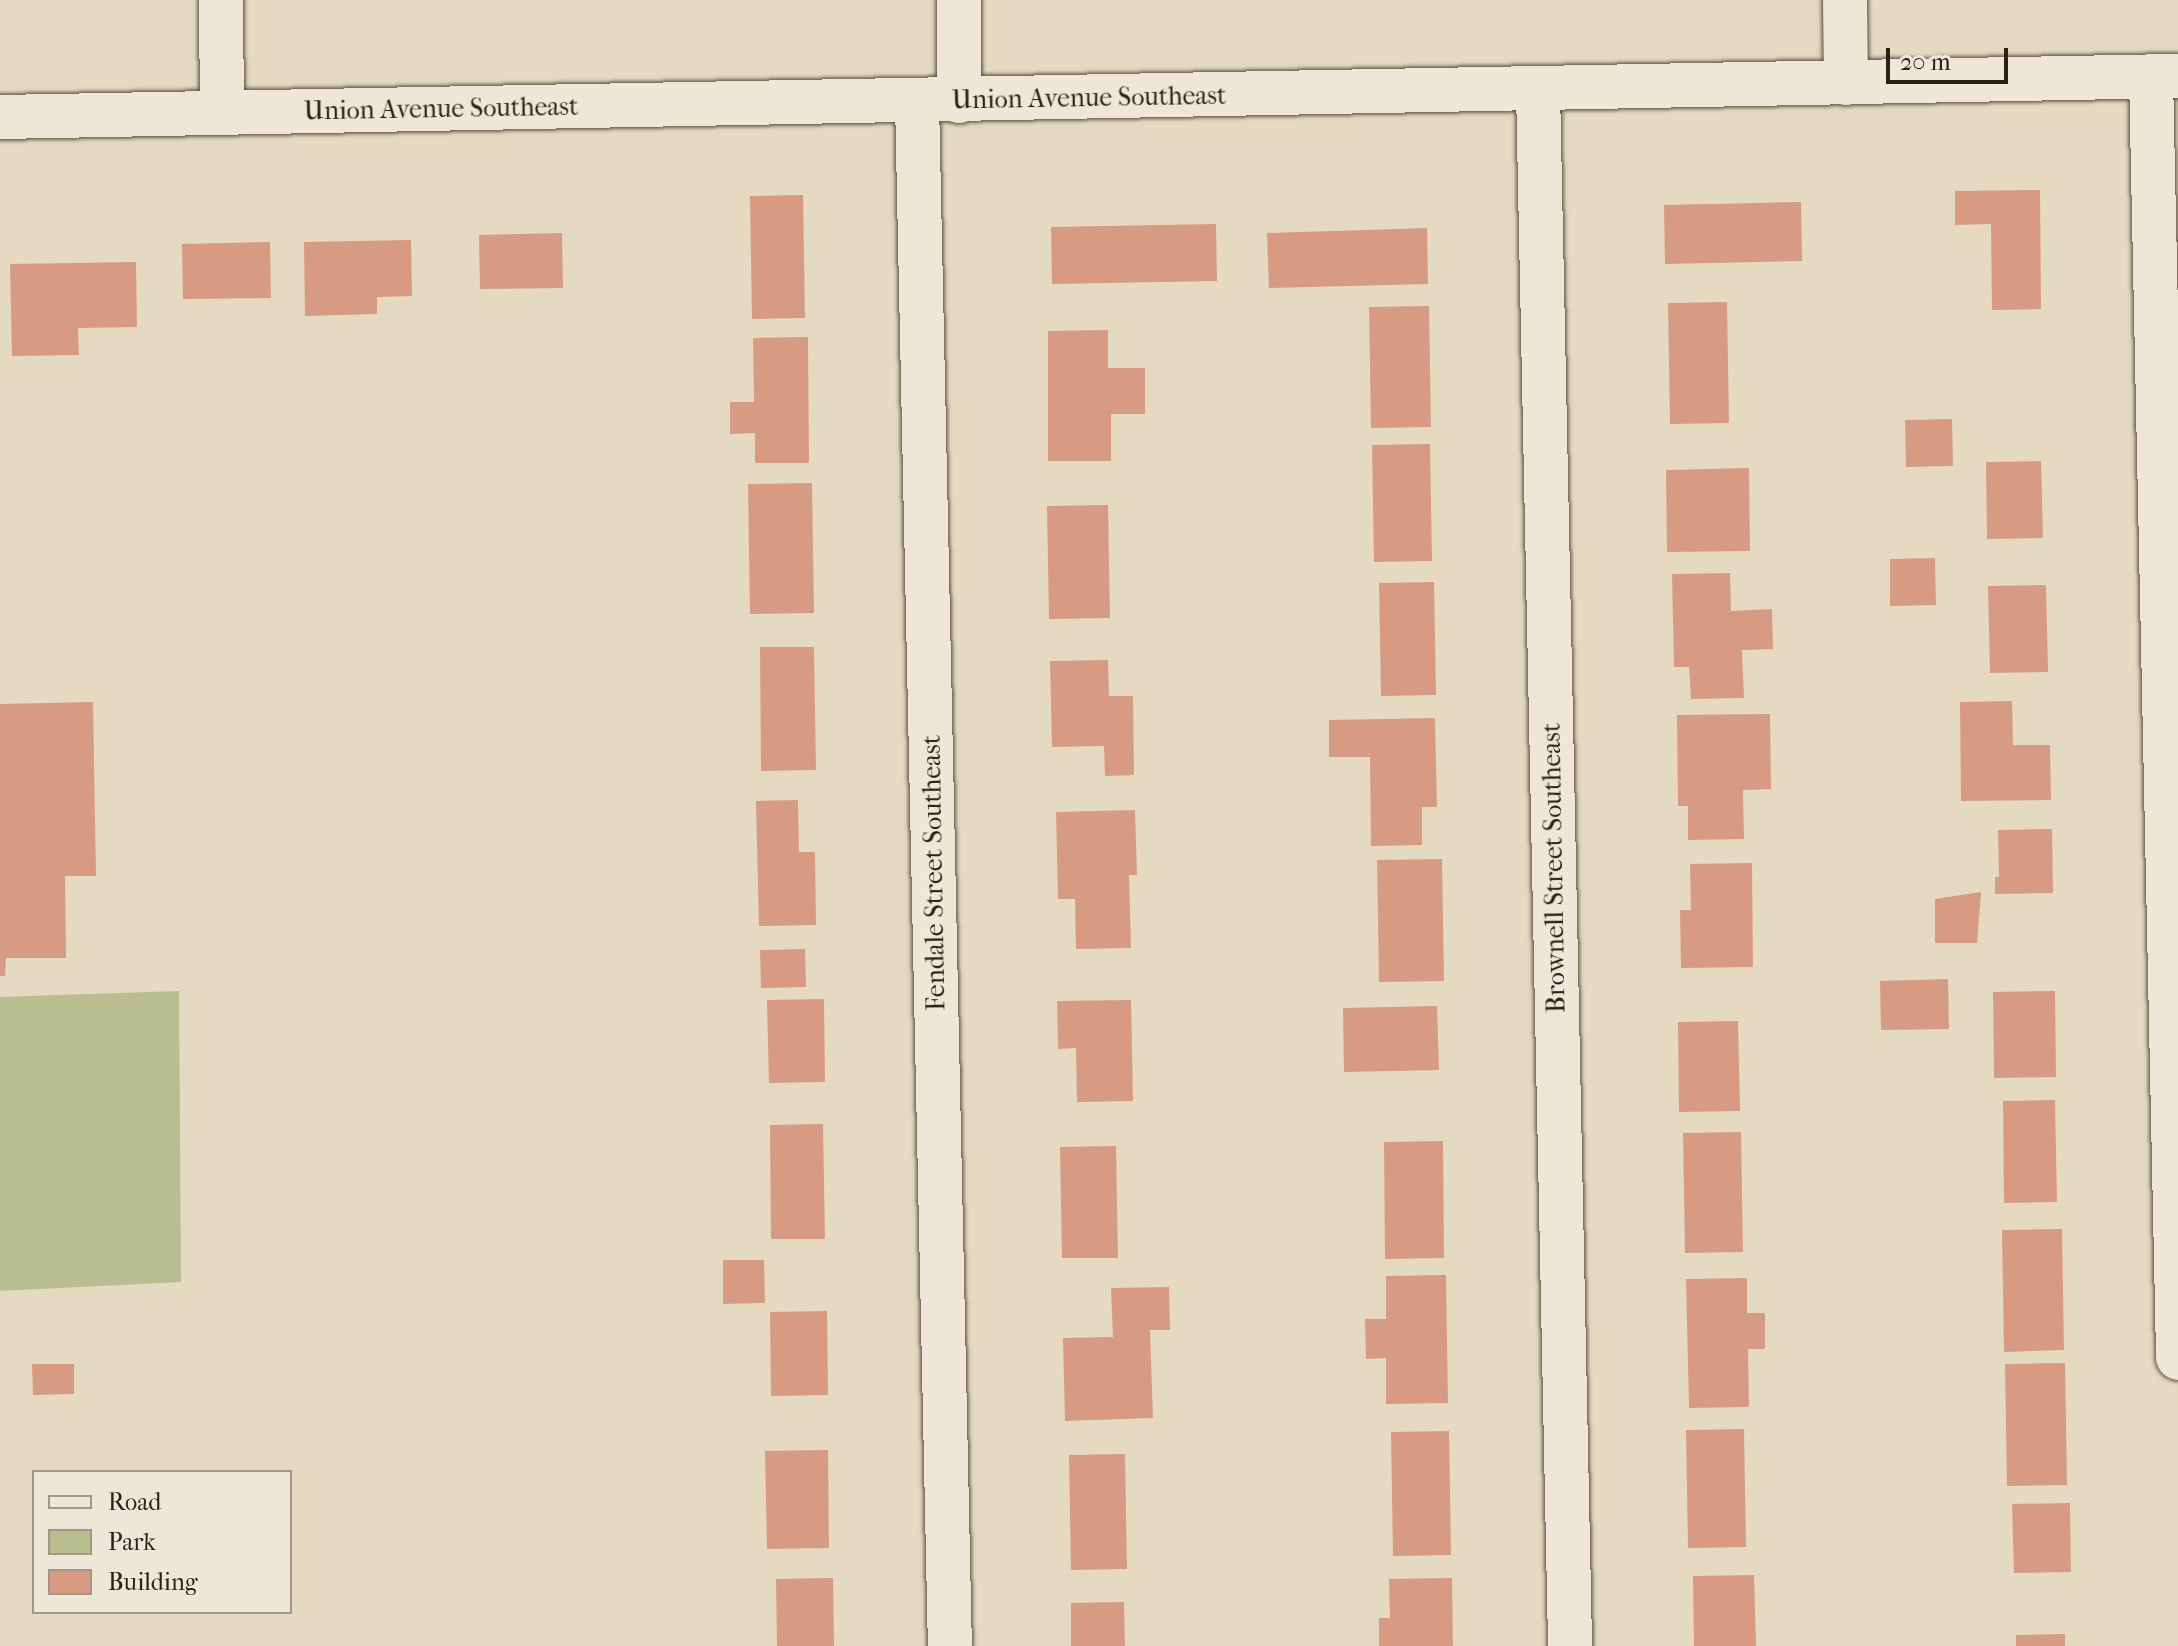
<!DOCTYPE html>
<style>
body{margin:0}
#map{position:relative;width:2178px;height:1646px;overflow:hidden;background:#e5dac1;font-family:"IM FELL French Canon",serif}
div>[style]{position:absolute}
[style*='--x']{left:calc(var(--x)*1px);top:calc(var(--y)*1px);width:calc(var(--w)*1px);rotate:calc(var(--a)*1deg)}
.green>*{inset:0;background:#b8be90}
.building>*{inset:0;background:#d79a83}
.roads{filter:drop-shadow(0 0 2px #5b4d40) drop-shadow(0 0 2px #5b4d40)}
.minor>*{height:44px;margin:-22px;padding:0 22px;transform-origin:22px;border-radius:22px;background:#eee7d7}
span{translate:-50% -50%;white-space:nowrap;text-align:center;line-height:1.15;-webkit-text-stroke:7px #eee7d7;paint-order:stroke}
.street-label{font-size:26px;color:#2d1e15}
.legend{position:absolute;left:32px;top:1470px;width:260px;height:144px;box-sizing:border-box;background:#eee7d7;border:2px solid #a19789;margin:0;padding:10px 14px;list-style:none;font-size:24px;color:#2d1e15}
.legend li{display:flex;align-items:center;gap:16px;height:40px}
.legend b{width:40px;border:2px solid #a19789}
.scale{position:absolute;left:1886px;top:48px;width:122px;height:36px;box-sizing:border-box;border:4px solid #2d1e15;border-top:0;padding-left:10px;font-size:24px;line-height:28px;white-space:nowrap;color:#2d1e15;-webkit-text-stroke:6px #eee7d7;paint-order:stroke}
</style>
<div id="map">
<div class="green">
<i style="clip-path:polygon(179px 991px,181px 1282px,0 1291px,0 997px)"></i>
</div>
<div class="building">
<i style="clip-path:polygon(2040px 190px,2041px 309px,1992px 310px,1991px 224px,1955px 225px,1955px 191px)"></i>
<i style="clip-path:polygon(803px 195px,805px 318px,752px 319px,750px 196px)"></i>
<i style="clip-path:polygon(1801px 202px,1802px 261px,1665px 264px,1664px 205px)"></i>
<i style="clip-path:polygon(1216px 224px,1217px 281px,1052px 284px,1051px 227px)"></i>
<i style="clip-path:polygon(1427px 228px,1428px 284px,1269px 288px,1267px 233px)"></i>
<i style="clip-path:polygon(562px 233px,563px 288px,480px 289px,479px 235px)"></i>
<i style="clip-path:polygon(411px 240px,412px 296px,377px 297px,377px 314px,305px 316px,304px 242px)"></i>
<i style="clip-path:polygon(270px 242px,271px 298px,183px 299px,182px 244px)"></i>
<i style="clip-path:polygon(136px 262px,137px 327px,78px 328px,79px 355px,12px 356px,10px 264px)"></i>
<i style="clip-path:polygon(1727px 302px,1729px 423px,1670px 424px,1668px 303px)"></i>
<i style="clip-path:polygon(1429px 306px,1431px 427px,1371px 428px,1369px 307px)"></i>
<i style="clip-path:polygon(1108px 330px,1108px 368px,1145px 368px,1145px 414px,1111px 414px,1111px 461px,1048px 461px,1048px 331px)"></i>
<i style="clip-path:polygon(808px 337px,809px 463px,755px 463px,755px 433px,730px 434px,730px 402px,754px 402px,753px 338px)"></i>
<i style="clip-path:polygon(1952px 419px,1953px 466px,1906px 467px,1905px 420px)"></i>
<i style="clip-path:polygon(1430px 444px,1432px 561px,1374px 562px,1372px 445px)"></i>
<i style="clip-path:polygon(2041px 461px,2043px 538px,1987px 539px,1986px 462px)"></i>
<i style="clip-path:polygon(1749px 468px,1750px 551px,1667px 552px,1666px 470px)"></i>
<i style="clip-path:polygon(812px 483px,814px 613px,750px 614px,748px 484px)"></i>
<i style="clip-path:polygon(1108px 505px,1110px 618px,1049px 619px,1047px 506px)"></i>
<i style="clip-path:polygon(1935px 558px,1936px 605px,1890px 606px,1890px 559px)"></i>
<i style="clip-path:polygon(1730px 573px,1731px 611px,1772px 609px,1773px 649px,1742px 650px,1744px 698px,1691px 699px,1689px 667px,1674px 667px,1672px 574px)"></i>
<i style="clip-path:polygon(1434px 582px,1436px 695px,1381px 696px,1379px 583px)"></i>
<i style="clip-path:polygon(2046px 585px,2048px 672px,1990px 673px,1988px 586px)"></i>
<i style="clip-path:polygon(760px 647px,814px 647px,816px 770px,761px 771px)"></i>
<i style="clip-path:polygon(1108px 660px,1109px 696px,1133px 696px,1134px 775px,1105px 776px,1104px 746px,1052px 747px,1050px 661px)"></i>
<i style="clip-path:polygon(2012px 701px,2013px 745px,2050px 745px,2051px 800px,1961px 801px,1960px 702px)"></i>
<i style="clip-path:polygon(93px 702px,96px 876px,65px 876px,66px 958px,6px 958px,5px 976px,0 976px,0 704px)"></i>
<i style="clip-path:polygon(1770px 714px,1771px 789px,1743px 790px,1744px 839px,1688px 840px,1688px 806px,1678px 806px,1677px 715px)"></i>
<i style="clip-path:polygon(1435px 718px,1437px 807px,1422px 807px,1422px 845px,1371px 846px,1370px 757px,1329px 757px,1329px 720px)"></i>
<i style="clip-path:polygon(798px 800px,799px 852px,815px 852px,816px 925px,759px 926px,756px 801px)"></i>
<i style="clip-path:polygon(1135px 810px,1137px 875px,1129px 875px,1131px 948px,1076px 949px,1075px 899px,1058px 899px,1056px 812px)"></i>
<i style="clip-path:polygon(2052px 829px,2053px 893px,1995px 894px,1995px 877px,1999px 877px,1998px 830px)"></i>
<i style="clip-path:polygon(1442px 859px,1444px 981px,1379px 982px,1377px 860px)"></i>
<i style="clip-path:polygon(1752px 863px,1753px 967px,1681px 968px,1680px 910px,1691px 910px,1690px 864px)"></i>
<i style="clip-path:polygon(1981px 892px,1977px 943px,1935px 943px,1935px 899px)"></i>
<i style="clip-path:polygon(805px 949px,806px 987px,761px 988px,760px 950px)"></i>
<i style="clip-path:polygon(1948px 979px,1949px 1029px,1881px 1030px,1880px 981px)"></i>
<i style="clip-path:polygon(2055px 991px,2056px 1077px,1994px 1078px,1993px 992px)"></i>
<i style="clip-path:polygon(824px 999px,825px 1082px,769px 1083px,767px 1000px)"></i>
<i style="clip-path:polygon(1131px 1000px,1133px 1101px,1077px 1102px,1076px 1048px,1058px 1049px,1057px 1001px)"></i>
<i style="clip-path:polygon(1437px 1006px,1439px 1070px,1344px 1072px,1343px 1008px)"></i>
<i style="clip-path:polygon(1738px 1021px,1740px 1111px,1679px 1112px,1678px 1022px)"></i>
<i style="clip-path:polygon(2055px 1100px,2057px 1202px,2004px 1203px,2003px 1101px)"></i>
<i style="clip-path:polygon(823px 1124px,825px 1239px,771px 1239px,770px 1125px)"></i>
<i style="clip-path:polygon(1741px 1132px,1743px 1252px,1685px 1253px,1683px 1133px)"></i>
<i style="clip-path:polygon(1443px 1141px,1444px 1258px,1385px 1259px,1384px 1142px)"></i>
<i style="clip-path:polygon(1116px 1146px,1118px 1258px,1062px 1258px,1060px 1147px)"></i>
<i style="clip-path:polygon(2062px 1229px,2064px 1350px,2004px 1352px,2002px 1230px)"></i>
<i style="clip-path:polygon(723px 1260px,764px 1260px,765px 1303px,723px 1304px)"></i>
<i style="clip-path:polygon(1446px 1275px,1448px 1403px,1386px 1404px,1386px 1358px,1366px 1359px,1365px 1319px,1386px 1319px,1386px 1276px)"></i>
<i style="clip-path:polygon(1747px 1278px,1747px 1313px,1765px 1313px,1765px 1349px,1748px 1349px,1749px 1407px,1689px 1408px,1686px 1279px)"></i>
<i style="clip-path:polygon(1169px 1287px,1170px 1330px,1150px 1330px,1153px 1418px,1065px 1421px,1063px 1338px,1113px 1337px,1111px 1288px)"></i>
<i style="clip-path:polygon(827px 1311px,828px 1395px,771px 1396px,770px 1312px)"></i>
<i style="clip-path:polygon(2065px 1363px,2067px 1485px,2007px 1486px,2005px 1364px)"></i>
<i style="clip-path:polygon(32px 1364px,74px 1364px,74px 1394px,33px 1395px)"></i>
<i style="clip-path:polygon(1744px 1429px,1746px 1547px,1688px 1548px,1686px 1430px)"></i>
<i style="clip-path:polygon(1449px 1431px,1451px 1555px,1393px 1556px,1391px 1432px)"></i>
<i style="clip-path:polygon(828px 1450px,829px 1548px,767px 1549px,765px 1451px)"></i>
<i style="clip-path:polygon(1125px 1454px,1127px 1569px,1071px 1570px,1069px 1455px)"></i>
<i style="clip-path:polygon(2070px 1503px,2071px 1572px,2014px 1573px,2012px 1504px)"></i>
<i style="clip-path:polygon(1754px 1575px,1756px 1646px,1694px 1646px,1693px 1576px)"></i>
<i style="clip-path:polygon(833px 1578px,834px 1646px,777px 1646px,776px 1579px)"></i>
<i style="clip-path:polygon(1452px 1578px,1453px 1646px,1379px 1646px,1379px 1618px,1390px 1618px,1389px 1579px)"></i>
<i style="clip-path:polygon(1124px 1602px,1125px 1646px,1071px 1646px,1071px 1603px)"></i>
<i style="clip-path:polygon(2065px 1634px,2065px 1646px,2016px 1646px,2016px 1635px)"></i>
</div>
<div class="roads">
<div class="minor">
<i style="--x:221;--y:0;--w:112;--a:89.5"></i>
<i style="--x:959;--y:0;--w:101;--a:90"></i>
<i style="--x:1845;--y:0;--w:83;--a:89.3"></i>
<i style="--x:2151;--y:76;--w:1282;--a:88.79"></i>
<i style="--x:1538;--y:89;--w:1557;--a:88.82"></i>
<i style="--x:917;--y:101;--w:1545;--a:88.78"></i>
<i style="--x:0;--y:117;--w:2178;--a:-1.08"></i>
</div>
</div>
<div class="street-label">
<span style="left:1089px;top:98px;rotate:-1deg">Union Avenue Southeast</span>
<span style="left:441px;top:109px;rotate:-1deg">Union Avenue Southeast</span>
<span style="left:1554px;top:868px;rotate:-91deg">Brownell Street Southeast</span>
<span style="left:934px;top:873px;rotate:-91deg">Fendale Street Southeast</span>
</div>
<ul class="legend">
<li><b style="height:10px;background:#eee7d7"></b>Road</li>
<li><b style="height:22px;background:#b8be90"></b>Park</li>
<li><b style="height:22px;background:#d79a83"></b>Building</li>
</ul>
<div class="scale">20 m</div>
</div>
